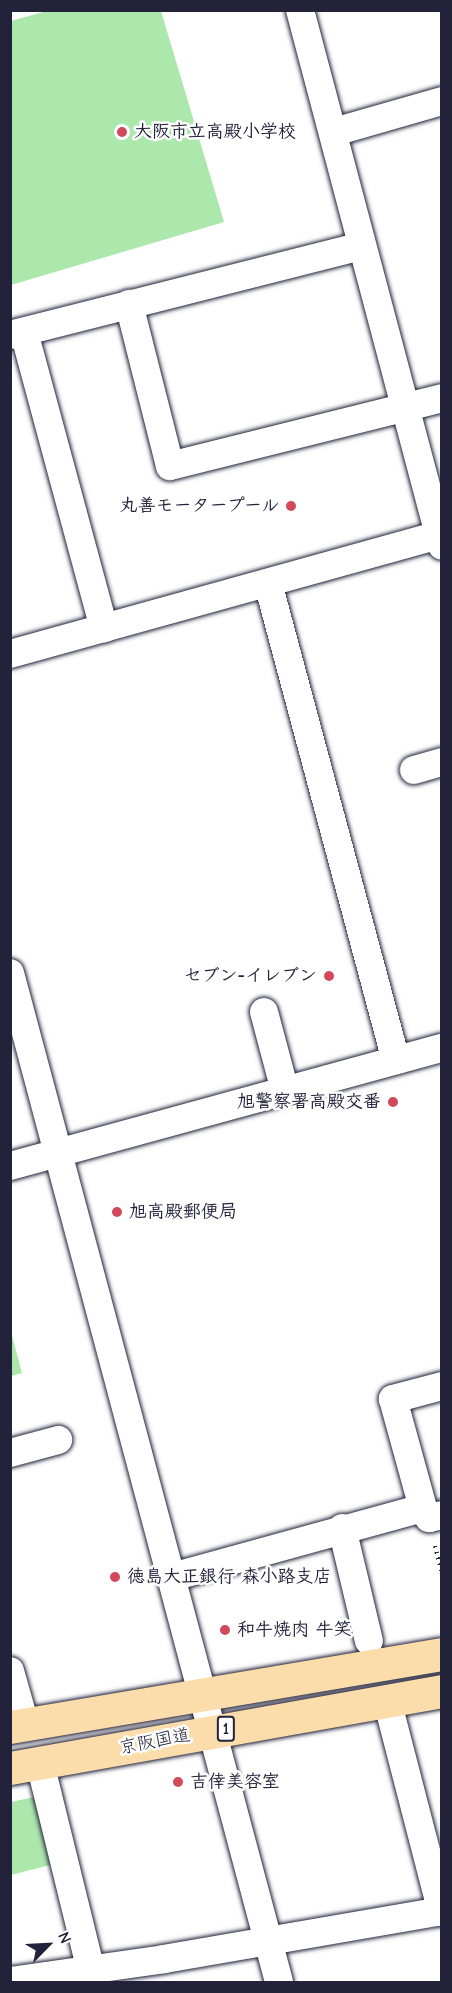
<!DOCTYPE html>
<meta charset="utf-8">
<style>
body{margin:0}
#map{position:relative;width:452px;height:1993px;overflow:hidden;background:#fff;font-family:"Comic Neue","Klee One",sans-serif}
div>[style]{position:absolute}
[style*='--x']{left:calc(var(--x)*1px);top:calc(var(--y)*1px);width:calc(var(--w)*1px);rotate:calc(var(--a)*1deg)}
.green>*{inset:0;background:#ace7ac}
.path>*{height:4px;margin-top:-2px;transform-origin:0;background:repeating-linear-gradient(90deg,#22223b 0 1.5px,transparent 0 6px)}
.roads{filter:drop-shadow(0 0 2px #22223b) drop-shadow(0 0 2px #22223b)}
.minor>*{height:28px;margin:-14px;padding:0 14px;transform-origin:14px;border-radius:14px;background:#fff}
.highway>*{height:33px;margin:-16.5px;padding:0 16.5px;transform-origin:16.5px;border-radius:16.5px;background:#fbddab}
.dots>*{width:16px;height:16px;translate:-50% -50%;box-sizing:border-box;border:3px solid #fff;border-radius:50%}
span{translate:-50% -50%;white-space:nowrap;text-align:center;line-height:1.15;-webkit-text-stroke:5px #fff;paint-order:stroke}
.shield-label span{padding:2px 4px;background:#fff;border:2px solid;border-radius:4px;-webkit-text-stroke-width:0}
.shield-label{font-size:16px;color:#22223b;font-weight:700}
.poi-label{font-size:18px;color:#22223b;font-weight:700}
.left{translate:0 -50%;text-align:left}
.right{translate:-100% -50%;text-align:right}
.street-label{font-size:18px;color:#22223b}
.frame{position:absolute;inset:0;border:12px solid #22223b;pointer-events:none}
.north{position:absolute;left:18px;top:1915px;width:60px;height:60px;-webkit-text-stroke:4px #fff;paint-order:stroke;rotate:66deg;font-size:16px;font-weight:700;line-height:24px;text-align:center;color:#22223b}
.north::after{content:'';display:block;margin:auto;width:21px;height:27px;background:#22223b;clip-path:polygon(50% 0,100% 100%,50% 72%,0 100%)}
</style>
<div id="map">
<div class="green">
<i style="clip-path:polygon(47px 11px,161px 11px,224px 222px,11px 285px,11px 21px)"></i>
<i style="clip-path:polygon(10px 1328px,22px 1373px,11px 1376px,10px 1376px)"></i>
<i style="clip-path:polygon(39px 1796px,54px 1864px,11px 1875px,11px 1802px)"></i>
</div>
<div class="path">
<i style="--x:435;--y:1546;--w:29;--a:76"></i>
</div>
<div class="roads">
<div class="minor">
<i style="--x:300;--y:10;--w:554;--a:75.16"></i>
<i style="--x:334;--y:132;--w:112;--a:-16"></i>
<i style="--x:129;--y:304;--w:167;--a:75.8"></i>
<i style="--x:170;--y:466;--w:280;--a:-14"></i>
<i style="--x:24;--y:332;--w:307;--a:74.9"></i>
<i style="--x:10;--y:335;--w:363;--a:-14.2"></i>
<i style="--x:268;--y:583;--w:494;--a:75"></i>
<i style="--x:10;--y:654;--w:448;--a:-15.5"></i>
<i style="--x:414;--y:770;--w:29;--a:-16"></i>
<i style="--x:10;--y:973;--w:1044;--a:75.07"></i>
<i style="--x:264;--y:1012;--w:82;--a:75.1"></i>
<i style="--x:10;--y:1166;--w:448;--a:-15.3"></i>
<i style="--x:442;--y:1386;--w:51;--a:165.1"></i>
<i style="--x:393;--y:1399;--w:113;--a:74.6"></i>
<i style="--x:423;--y:1508;--w:12;--a:59"></i>
<i style="--x:429;--y:1518;--w:13;--a:-13"></i>
<i style="--x:10;--y:1453;--w:50;--a:-15.2"></i>
<i style="--x:342;--y:1528;--w:116;--a:76.6"></i>
<i style="--x:172;--y:1577;--w:260;--a:-15.4"></i>
<i style="--x:10;--y:1671;--w:55;--a:74.2"></i>
<i style="--x:387;--y:1700;--w:219;--a:75.5"></i>
<i style="--x:40;--y:1763;--w:213;--a:76.2"></i>
<i style="--x:10;--y:1981;--w:156;--a:-8.1"></i>
<i style="--x:164;--y:1959;--w:282;--a:-9.8"></i>
</div>
<div class="highway">
<i style="--x:10;--y:1727;--w:438;--a:-9.6"></i>
<i style="--x:10;--y:1768;--w:439;--a:-10.1"></i>
</div>
</div>
<div class="dots">
<i style="left:122px;top:132px;background:#d1495b"></i>
<i style="left:291px;top:506px;background:#d1495b"></i>
<i style="left:329px;top:976px;background:#d1495b"></i>
<i style="left:393px;top:1102px;background:#d1495b"></i>
<i style="left:117px;top:1212px;background:#d1495b"></i>
<i style="left:115px;top:1577px;background:#d1495b"></i>
<i style="left:225px;top:1630px;background:#d1495b"></i>
<i style="left:178px;top:1782px;background:#d1495b"></i>
</div>
<div class="shield-label">
<span style="left:226px;top:1729px">1</span>
</div>
<div class="poi-label">
<span class="left" style="left:134px;top:132px">大阪市立高殿小学校</span>
<span class="right" style="left:279px;top:506px">丸善モータープール</span>
<span class="right" style="left:317px;top:976px">セブン-イレブン</span>
<span class="right" style="left:381px;top:1102px">旭警察署高殿交番</span>
<span class="left" style="left:129px;top:1212px">旭高殿郵便局</span>
<span class="left" style="left:127px;top:1577px">徳島大正銀行 森小路支店</span>
<span class="left" style="left:237px;top:1630px">和牛焼肉 牛笑</span>
<span class="left" style="left:190px;top:1782px">吉倖美容室</span>
</div>
<div class="street-label">
<span style="left:155px;top:1742px;rotate:-11deg">京阪国道</span>
</div>
<div class="frame"></div>
<div class="north">N</div>
</div>
